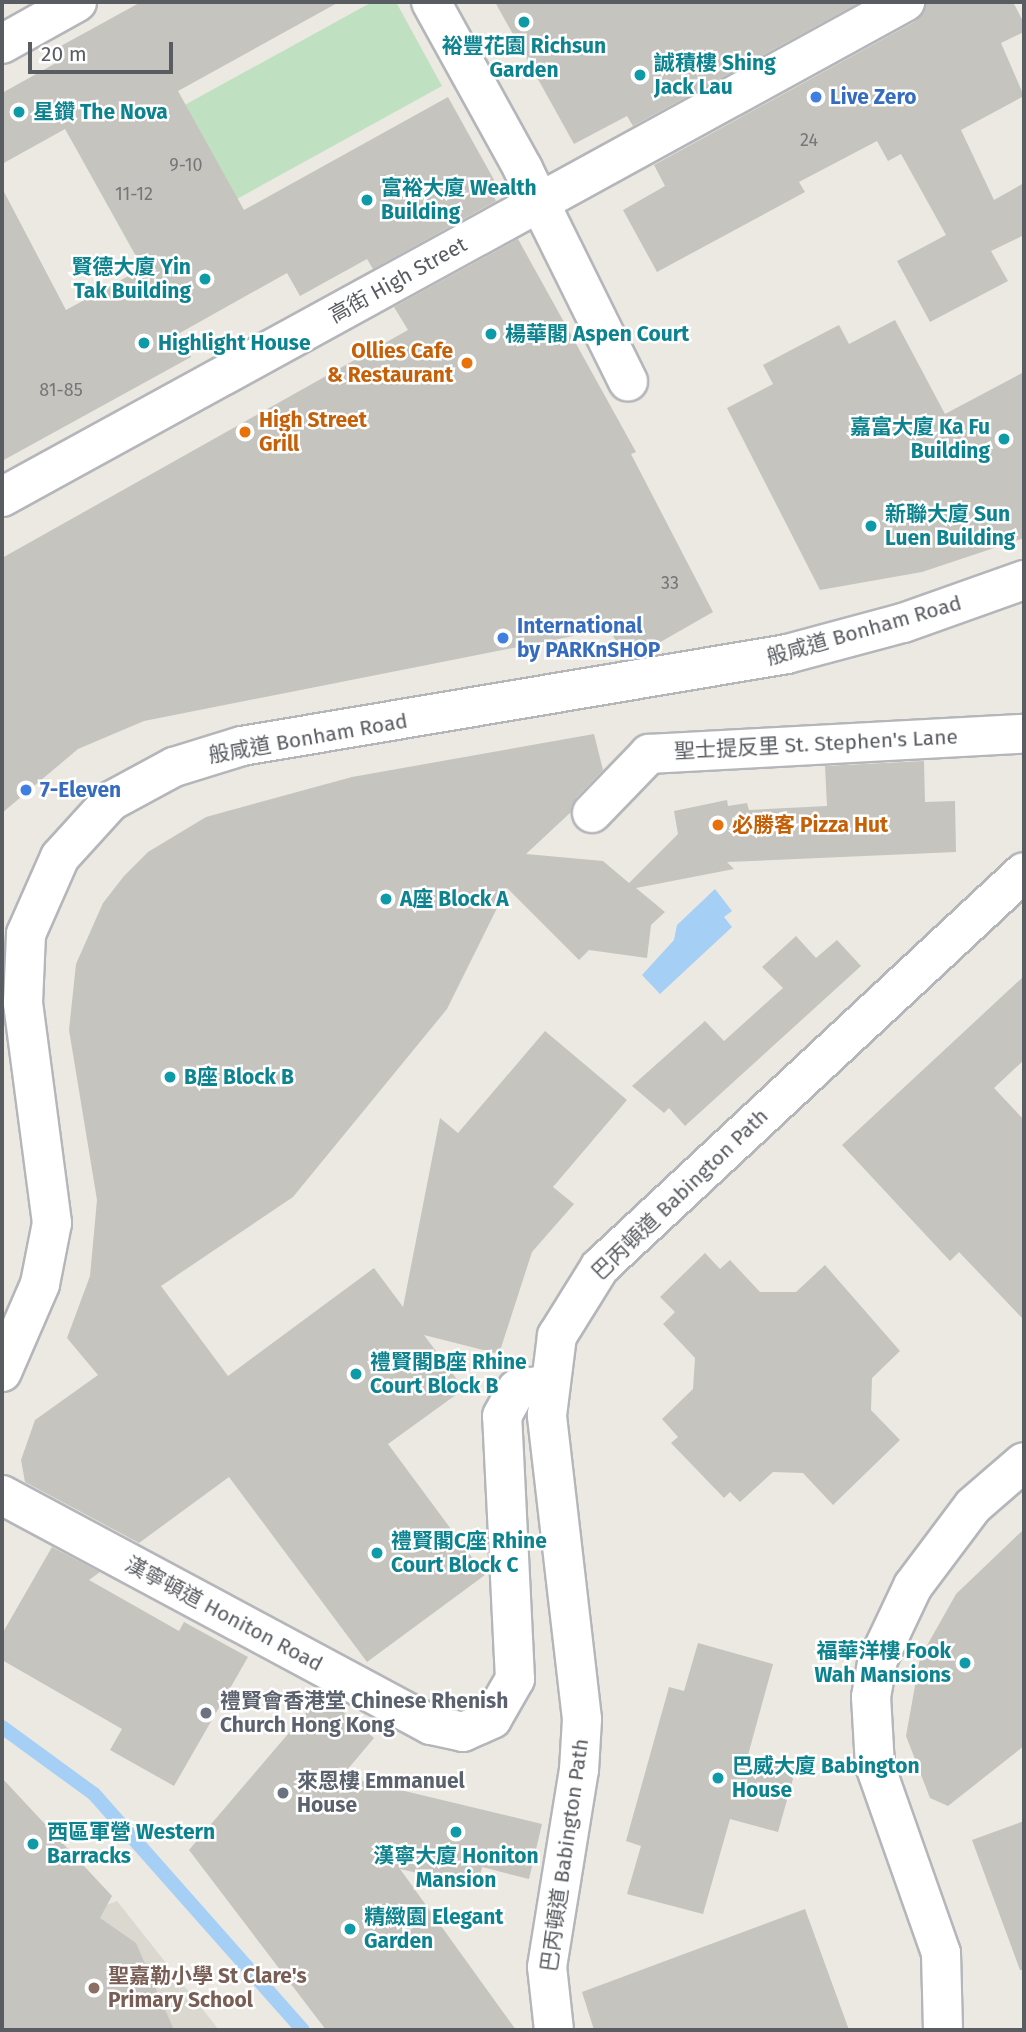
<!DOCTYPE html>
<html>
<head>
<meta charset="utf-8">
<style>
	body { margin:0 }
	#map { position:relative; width:1026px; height:2032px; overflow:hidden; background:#ebe9e1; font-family:"Fira Sans","Noto Sans TC",sans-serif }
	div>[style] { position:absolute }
	.education>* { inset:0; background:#dbd8cf }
	.green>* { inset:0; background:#bfe1c1 }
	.water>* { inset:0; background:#a6cff6 }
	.stream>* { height:14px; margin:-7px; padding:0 7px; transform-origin:7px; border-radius:7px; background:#a6cff6 }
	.building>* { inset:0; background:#c6c4be }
	.roads { filter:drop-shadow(2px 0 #b4b6ba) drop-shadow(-2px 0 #b4b6ba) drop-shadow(0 2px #b4b6ba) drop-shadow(0 -2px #b4b6ba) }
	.street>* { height:38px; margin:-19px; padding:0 19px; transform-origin:19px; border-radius:19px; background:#fff }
	.secondary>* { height:38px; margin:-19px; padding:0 19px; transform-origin:19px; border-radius:19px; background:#fff }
	.dots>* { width:19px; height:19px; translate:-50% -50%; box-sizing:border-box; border:4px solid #fff; border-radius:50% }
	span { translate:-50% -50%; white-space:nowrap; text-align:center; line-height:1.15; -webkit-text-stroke:5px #fff; paint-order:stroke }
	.number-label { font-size:18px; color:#747678 }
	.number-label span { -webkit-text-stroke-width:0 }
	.culture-label { font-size:21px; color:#0d838f; font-weight:700 }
	.left { translate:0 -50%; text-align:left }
	.right { translate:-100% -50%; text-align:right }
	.shop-label { font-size:21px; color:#366cbe; font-weight:700 }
	.street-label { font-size:21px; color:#595c60 }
	.food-label { font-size:21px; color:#c56008; font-weight:700 }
	.worship-label { font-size:21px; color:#5b616d; font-weight:700 }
	.education-label { font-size:21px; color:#785e54; font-weight:700 }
	.frame { position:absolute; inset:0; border:4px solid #595c60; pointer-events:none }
	.scale { position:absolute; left:28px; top:42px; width:145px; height:32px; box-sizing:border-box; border:4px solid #595c60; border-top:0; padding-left:9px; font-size:21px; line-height:24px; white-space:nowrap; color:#595c60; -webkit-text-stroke:5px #fff; paint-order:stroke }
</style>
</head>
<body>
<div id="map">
	<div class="education">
		<div style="clip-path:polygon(117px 1901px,219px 2030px,2px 2030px,2px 1945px)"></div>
	</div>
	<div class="green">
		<div style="clip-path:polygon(372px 2px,396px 2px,442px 86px,135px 255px,83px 161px)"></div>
	</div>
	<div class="water">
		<div style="clip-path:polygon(715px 889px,732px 911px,724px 917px,732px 927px,660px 994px,642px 975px,674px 940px,677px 925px)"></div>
	</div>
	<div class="stream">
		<div style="left:2px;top:1727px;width:114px;rotate:36.1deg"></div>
		<div style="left:94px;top:1794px;width:315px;rotate:48.5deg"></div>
	</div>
	<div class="building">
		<div style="clip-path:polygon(141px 2px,339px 2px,178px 91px,244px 210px,448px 97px,498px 187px,491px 191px,496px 201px,373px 269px,367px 259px,300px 296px,287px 273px,178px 334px,191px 357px,2px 461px,2px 188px,66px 310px,143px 268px,65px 129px,2px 164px,2px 93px,65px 58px,59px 47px)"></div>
		<div style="clip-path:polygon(495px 2px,860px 2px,633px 126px,627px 116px,574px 144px)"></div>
		<div style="clip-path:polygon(927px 2px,1013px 2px,1024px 23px,1024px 32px,1001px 43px,1024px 96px,961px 130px,994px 200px,1024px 183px,1024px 235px,991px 251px,1008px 281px,930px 322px,897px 261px,946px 235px,901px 154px,888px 161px,877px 141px,799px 182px,805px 192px,657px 272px,623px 210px,665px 186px,654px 165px,916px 21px)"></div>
		<div style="clip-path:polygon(518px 239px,636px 452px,631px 454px,713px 612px,657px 644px,621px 650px,609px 629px,144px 721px,78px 749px,2px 813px,2px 558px,408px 330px,394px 307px)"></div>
		<div style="clip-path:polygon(895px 320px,945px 414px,1024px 372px,1024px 538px,922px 572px,820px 590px,727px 408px,773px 384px,763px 365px,793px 349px,839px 325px,849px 344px)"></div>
		<div style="clip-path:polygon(594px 734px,603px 770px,576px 798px,571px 812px,526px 854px,603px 861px,629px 883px,678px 834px,674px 811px,727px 800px,728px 806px,747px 803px,749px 810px,827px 806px,825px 766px,924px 761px,925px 802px,955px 801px,956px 852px,727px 862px,734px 869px,636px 888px,665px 912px,651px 925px,647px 958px,589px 950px,579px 960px,507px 888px,447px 1009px,293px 1197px,161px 1286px,228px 1376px,374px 1268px,403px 1307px,440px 1118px,458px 1133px,545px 1031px,627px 1100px,553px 1187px,574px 1204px,532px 1252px,499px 1354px,424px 1335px,464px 1389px,388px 1444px,485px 1575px,367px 1662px,229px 1477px,139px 1543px,25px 1482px,21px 1460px,35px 1420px,98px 1375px,67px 1338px,90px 1276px,97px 1200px,69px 1030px,76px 964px,103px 903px,124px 876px,148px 852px,206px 817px,352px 777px)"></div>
		<div style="clip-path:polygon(796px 936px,816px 958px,837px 940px,861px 966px,685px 1126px,669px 1108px,664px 1113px,632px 1086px,705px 1021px,724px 1041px,783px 988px,762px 967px)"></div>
		<div style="clip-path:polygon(1024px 976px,1024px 1060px,994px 1088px,1024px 1120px,1024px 1320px,959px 1252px,950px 1261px,842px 1145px)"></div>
		<div style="clip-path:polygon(705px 1253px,720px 1269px,730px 1260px,760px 1292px,796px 1292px,825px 1265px,900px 1351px,872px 1378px,871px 1410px,900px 1440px,833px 1505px,803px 1473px,773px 1472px,740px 1502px,730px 1492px,724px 1498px,671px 1443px,678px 1437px,662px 1419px,693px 1389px,695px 1358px,663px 1324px,675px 1312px,660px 1297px)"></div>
		<div style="clip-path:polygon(1024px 1529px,1024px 1746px,948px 1806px,930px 1798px,906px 1736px,920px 1658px,956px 1594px)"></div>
		<div style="clip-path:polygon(52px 1547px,100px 1572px,89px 1580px,179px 1631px,184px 1622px,248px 1657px,174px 1786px,110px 1750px,122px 1729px,2px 1660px,2px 1634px)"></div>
		<div style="clip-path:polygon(698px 1643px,773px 1664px,748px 1755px,796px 1768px,778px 1832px,730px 1819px,703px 1914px,627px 1894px,641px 1846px,626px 1841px,669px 1687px,684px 1691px)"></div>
		<div style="clip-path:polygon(322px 1694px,374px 1738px,342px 1776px,542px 1824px,529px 1879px,482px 1867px,478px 1887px,400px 1869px,516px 2030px,326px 2030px,189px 1850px)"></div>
		<div style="clip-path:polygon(2px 1778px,112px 1896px,100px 1918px,136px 1943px,174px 2030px,2px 2030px)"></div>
		<div style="clip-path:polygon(1024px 1821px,1024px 1970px,1020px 1970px,972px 1840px)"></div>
		<div style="clip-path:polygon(805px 1909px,849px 2030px,594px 2030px,582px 1992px)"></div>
	</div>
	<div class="roads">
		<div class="street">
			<div style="left:431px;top:2px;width:191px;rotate:61.1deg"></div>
			<div style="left:523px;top:169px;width:237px;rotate:63.7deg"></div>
			<div style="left:2px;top:44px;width:86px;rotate:-29.2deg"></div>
			<div style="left:2px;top:497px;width:1030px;rotate:-28.73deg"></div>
			<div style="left:592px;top:813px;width:82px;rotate:-46deg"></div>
			<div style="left:649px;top:754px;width:376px;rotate:-3.1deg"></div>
			<div style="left:2px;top:1495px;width:487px;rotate:28.2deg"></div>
			<div style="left:431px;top:1725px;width:33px;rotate:12deg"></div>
			<div style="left:463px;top:1732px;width:32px;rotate:-24deg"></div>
			<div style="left:492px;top:1719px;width:46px;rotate:-60.1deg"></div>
			<div style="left:515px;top:1679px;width:263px;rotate:-92.8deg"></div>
			<div style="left:502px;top:1416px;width:31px;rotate:-61deg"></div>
			<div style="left:517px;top:1389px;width:30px;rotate:-8deg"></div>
			<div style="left:554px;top:2030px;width:63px;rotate:-96.3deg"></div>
			<div style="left:547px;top:1967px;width:200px;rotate:-80.8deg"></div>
			<div style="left:579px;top:1770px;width:51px;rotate:-86.6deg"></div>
			<div style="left:582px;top:1719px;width:306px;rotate:-96.6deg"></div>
			<div style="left:547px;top:1415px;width:80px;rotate:-82.8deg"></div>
			<div style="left:557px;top:1336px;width:81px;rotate:-58.1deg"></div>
			<div style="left:600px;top:1267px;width:579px;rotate:-42.97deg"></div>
			<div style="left:943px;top:2030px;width:77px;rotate:-91.5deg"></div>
			<div style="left:941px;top:1953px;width:198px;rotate:-109.4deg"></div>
			<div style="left:875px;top:1766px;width:69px;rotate:-93.3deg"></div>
			<div style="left:871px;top:1697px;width:36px;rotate:-80deg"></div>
			<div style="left:877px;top:1662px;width:84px;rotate:-64.7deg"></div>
			<div style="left:913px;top:1586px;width:100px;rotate:-53.1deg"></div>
			<div style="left:973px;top:1506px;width:67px;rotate:-40.8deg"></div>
		</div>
		<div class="secondary">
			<div style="left:2px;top:1372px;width:96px;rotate:-66.6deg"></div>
			<div style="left:40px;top:1284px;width:62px;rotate:-78.9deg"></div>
			<div style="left:52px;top:1223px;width:222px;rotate:-97.5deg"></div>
			<div style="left:23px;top:1003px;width:69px;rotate:-87.5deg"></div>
			<div style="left:26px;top:934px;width:84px;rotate:-66.2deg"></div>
			<div style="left:60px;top:857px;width:76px;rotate:-47.7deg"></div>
			<div style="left:111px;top:801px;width:72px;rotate:-28.4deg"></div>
			<div style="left:174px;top:767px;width:71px;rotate:-17.2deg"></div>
			<div style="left:242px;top:746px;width:553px;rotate:-9.58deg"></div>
			<div style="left:787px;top:654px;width:120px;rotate:-15deg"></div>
			<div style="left:903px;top:623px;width:128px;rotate:-19.6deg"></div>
		</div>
	</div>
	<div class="dots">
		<div style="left:524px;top:22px;background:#0f9aa8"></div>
		<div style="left:640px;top:75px;background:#0f9aa8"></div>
		<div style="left:816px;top:97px;background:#3f7fe0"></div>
		<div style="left:19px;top:112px;background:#0f9aa8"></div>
		<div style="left:367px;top:200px;background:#0f9aa8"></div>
		<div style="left:205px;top:279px;background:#0f9aa8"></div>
		<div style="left:491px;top:334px;background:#0f9aa8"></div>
		<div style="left:144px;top:343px;background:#0f9aa8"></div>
		<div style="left:467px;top:363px;background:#e8710a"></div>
		<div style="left:245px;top:432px;background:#e8710a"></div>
		<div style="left:1004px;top:439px;background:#0f9aa8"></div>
		<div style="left:871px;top:526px;background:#0f9aa8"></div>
		<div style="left:503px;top:638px;background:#3f7fe0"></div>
		<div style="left:26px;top:790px;background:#3f7fe0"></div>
		<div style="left:718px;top:825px;background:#e8710a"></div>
		<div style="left:386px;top:899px;background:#0f9aa8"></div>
		<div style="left:170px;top:1077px;background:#0f9aa8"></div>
		<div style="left:356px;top:1374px;background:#0f9aa8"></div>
		<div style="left:377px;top:1553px;background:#0f9aa8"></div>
		<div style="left:965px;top:1663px;background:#0f9aa8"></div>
		<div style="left:206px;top:1713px;background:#6b7280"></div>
		<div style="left:718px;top:1778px;background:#0f9aa8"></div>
		<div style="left:283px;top:1793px;background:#6b7280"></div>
		<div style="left:456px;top:1832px;background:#0f9aa8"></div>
		<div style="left:33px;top:1844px;background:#0f9aa8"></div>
		<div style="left:350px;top:1929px;background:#0f9aa8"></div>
		<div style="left:94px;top:1988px;background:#8d6e63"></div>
	</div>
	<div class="number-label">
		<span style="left:809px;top:140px">24</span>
		<span style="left:186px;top:165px">9-10</span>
		<span style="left:134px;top:194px">11-12</span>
		<span style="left:61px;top:390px">81-85</span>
		<span style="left:670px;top:583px">33</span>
	</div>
	<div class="culture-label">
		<span style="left:524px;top:58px">裕豐花園 Richsun<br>Garden</span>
		<span class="left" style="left:654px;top:75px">誠積樓 Shing<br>Jack Lau</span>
		<span class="left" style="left:33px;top:112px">星鑽 The Nova</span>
		<span class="left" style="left:381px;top:200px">富裕大廈 Wealth<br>Building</span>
		<span class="right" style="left:191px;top:279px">賢德大廈 Yin<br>Tak Building</span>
		<span class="left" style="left:505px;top:334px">楊華閣 Aspen Court</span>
		<span class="left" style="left:158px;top:343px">Highlight House</span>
		<span class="right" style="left:990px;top:439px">嘉富大廈 Ka Fu<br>Building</span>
		<span class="left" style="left:885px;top:526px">新聯大廈 Sun<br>Luen Building</span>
		<span class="left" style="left:400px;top:899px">A座 Block A</span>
		<span class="left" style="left:184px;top:1077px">B座 Block B</span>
		<span class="left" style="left:370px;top:1374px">禮賢閣B座 Rhine<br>Court Block B</span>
		<span class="left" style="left:391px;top:1553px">禮賢閣C座 Rhine<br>Court Block C</span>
		<span class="right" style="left:951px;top:1663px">福華洋樓 Fook<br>Wah Mansions</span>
		<span class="left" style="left:732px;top:1778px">巴威大廈 Babington<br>House</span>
		<span class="left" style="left:47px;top:1844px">西區軍營 Western<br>Barracks</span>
		<span style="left:456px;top:1868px">漢寧大廈 Honiton<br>Mansion</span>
		<span class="left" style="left:364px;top:1929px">精緻園 Elegant<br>Garden</span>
	</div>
	<div class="shop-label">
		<span class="left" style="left:830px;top:97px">Live Zero</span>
		<span class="left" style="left:517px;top:638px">International<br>by PARKnSHOP</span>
		<span class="left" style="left:40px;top:790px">7-Eleven</span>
	</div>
	<div class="street-label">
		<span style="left:398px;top:280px;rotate:-29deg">高街 High Street</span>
		<span style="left:864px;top:630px;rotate:-16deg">般咸道 Bonham Road</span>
		<span style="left:308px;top:738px;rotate:-10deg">般咸道 Bonham Road</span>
		<span style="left:816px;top:744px;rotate:-3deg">聖士提反里 St. Stephen's Lane</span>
		<span style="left:680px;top:1194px;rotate:-44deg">巴丙頓道 Babington Path</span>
		<span style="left:224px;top:1614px;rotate:28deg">漢寧頓道 Honiton Road</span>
		<span style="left:565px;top:1855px;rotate:-82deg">巴丙頓道 Babington Path</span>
	</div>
	<div class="food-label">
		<span class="right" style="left:453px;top:363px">Ollies Cafe<br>&amp; Restaurant</span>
		<span class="left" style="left:259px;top:432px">High Street<br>Grill</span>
		<span class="left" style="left:732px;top:825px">必勝客 Pizza Hut</span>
	</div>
	<div class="worship-label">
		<span class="left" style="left:220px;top:1713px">禮賢會香港堂 Chinese Rhenish<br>Church Hong Kong</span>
		<span class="left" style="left:297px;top:1793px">來恩樓 Emmanuel<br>House</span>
	</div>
	<div class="education-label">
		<span class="left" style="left:108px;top:1988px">聖嘉勒小學 St Clare's<br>Primary School</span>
	</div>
	<div class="frame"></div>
	<div class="scale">20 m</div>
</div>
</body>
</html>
